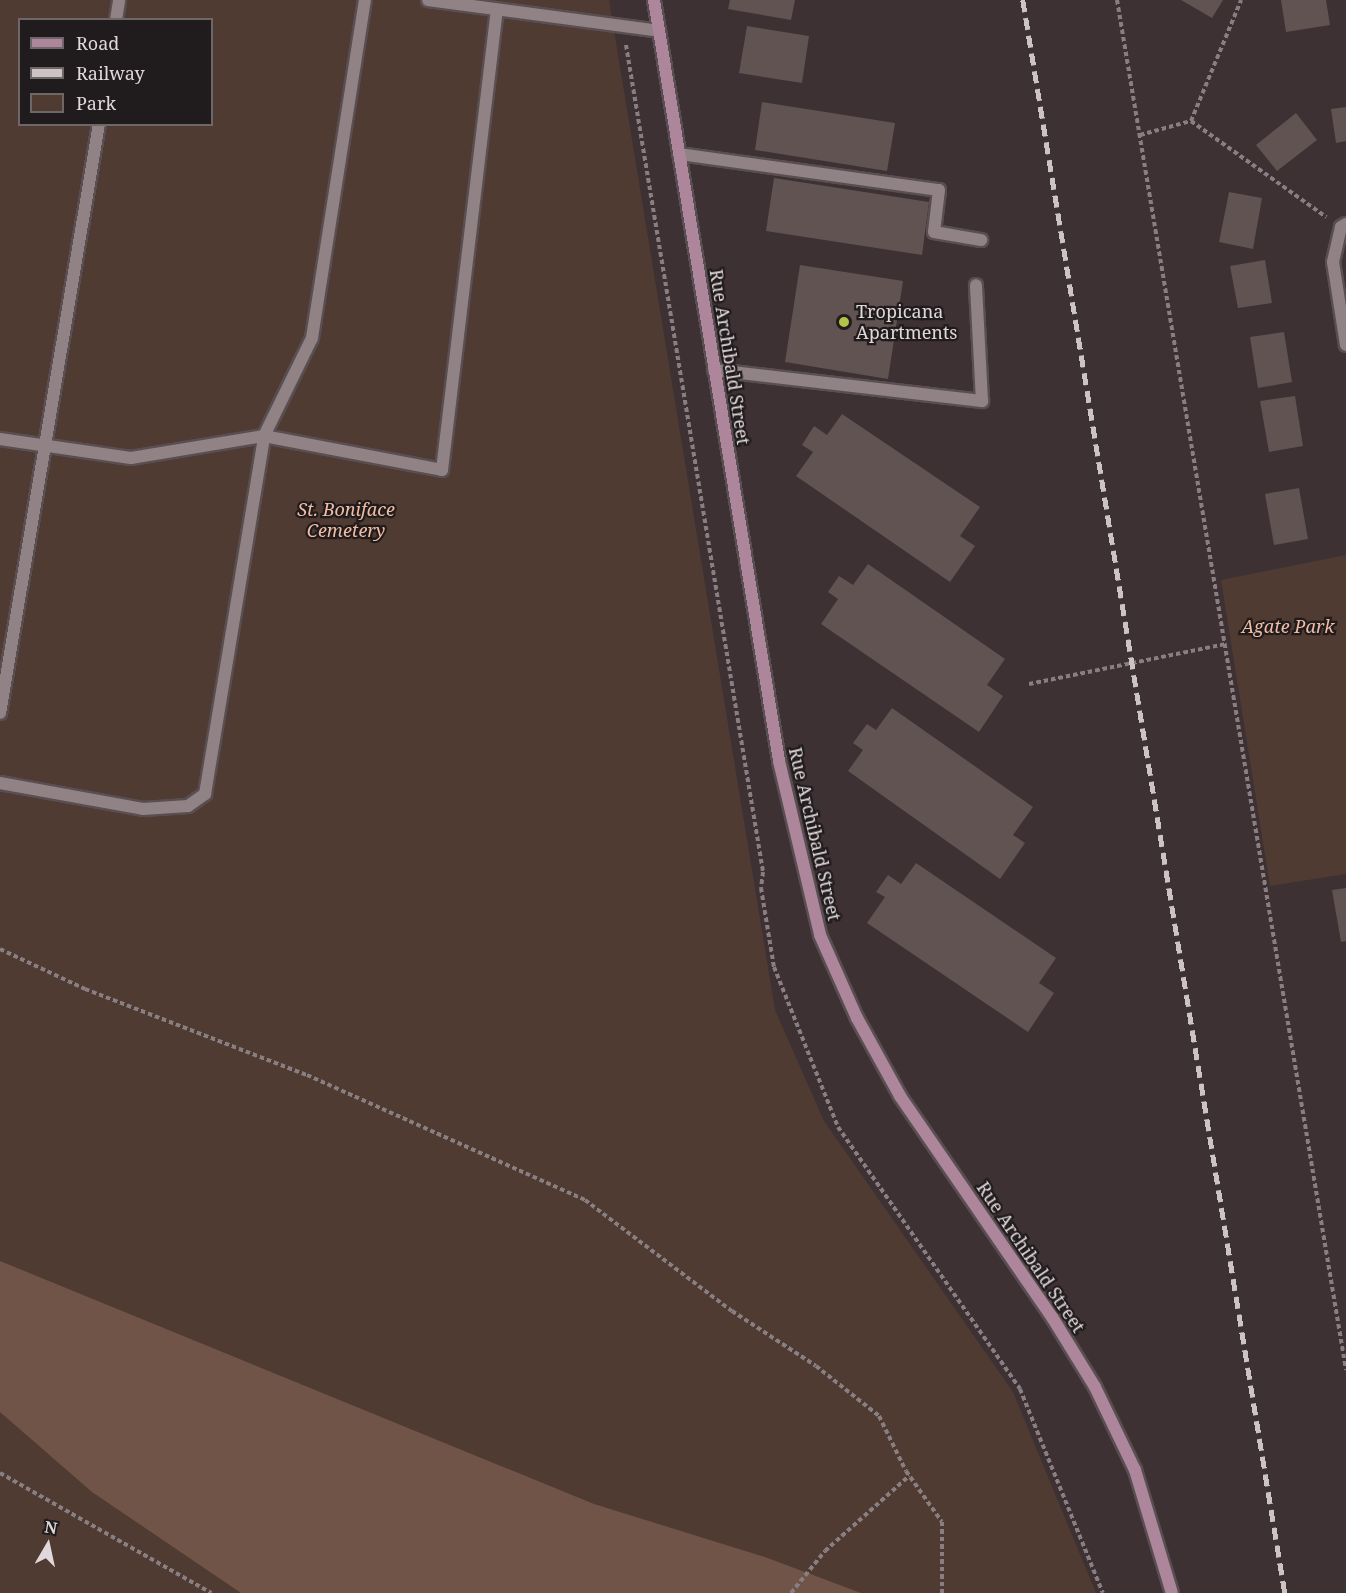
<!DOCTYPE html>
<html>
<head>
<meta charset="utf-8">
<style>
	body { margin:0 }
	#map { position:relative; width:1346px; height:1593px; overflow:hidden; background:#3d3134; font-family:"Noto Serif",serif }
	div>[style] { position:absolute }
	.green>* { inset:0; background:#4f3b32 }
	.forest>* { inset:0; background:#6f5447 }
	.building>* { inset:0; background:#615351 }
	.path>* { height:4px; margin-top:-2px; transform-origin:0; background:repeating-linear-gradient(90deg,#897f82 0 4.5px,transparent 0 7.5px) }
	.roads { filter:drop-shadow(2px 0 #594e51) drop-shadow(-2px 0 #594e51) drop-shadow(0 2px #594e51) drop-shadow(0 -2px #594e51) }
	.lane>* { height:12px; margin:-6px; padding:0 6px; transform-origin:6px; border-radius:6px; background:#908285 }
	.street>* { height:12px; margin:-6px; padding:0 6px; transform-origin:6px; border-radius:6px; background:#908285 }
	.secondary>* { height:12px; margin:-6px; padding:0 6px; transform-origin:6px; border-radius:6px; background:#ad869c }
	.rail>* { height:4.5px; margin-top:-2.25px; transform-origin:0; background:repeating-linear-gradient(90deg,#ccc3c5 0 12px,transparent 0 18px) }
	.dots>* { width:16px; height:16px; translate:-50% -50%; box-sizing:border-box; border:3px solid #201b1c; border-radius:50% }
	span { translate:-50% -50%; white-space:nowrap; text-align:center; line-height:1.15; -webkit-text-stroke:4.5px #201b1c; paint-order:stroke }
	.poi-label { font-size:18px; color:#e0d8da }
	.left { translate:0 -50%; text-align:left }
	.street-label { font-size:18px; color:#e0d8da }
	.park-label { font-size:18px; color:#f1bca2; font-style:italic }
	.legend { position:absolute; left:18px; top:18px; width:195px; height:108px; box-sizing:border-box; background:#201b1c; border:2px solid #6d6768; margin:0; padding:8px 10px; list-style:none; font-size:18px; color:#e0d8da }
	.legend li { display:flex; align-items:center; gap:12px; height:30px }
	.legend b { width:30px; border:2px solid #6d6768 }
	.north { position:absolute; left:18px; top:1515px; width:60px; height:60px; -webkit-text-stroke:4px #201b1c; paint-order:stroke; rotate:9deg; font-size:16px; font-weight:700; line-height:24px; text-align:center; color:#e0d8da }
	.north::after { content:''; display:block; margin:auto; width:21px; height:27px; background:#e0d8da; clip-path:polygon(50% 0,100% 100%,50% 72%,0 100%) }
</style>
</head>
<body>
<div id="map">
	<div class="green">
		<div style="clip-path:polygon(evenodd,0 0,609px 0,775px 1010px,824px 1121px,1013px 1392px,1096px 1593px,0 1593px,0 0,20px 20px,212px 20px,212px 124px,20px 124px,20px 20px)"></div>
		<div style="clip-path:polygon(1346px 555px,1346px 874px,1270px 886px,1221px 580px)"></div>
	</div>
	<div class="forest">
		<div style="clip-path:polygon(0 1261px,594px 1504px,765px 1557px,861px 1593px,241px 1593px,92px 1492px,0 1412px)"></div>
	</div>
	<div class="building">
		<div style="clip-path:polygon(730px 0,795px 0,791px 20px,728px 9px)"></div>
		<div style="clip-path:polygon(1181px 0,1223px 0,1212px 18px)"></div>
		<div style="clip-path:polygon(1281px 0,1326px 0,1330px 25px,1286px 32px)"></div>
		<div style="clip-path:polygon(747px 26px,809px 36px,802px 83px,739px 73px)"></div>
		<div style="clip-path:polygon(762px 102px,895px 123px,887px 171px,755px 150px)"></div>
		<div style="clip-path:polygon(1346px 107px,1346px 141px,1336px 143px,1331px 109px)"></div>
		<div style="clip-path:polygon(1296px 113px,1317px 140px,1277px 171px,1256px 145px)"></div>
		<div style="clip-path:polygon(774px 178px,929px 202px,922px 255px,766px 231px)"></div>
		<div style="clip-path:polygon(1229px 192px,1262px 198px,1253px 249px,1219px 242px)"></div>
		<div style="clip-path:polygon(1265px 260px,1272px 303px,1238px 308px,1230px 266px)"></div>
		<div style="clip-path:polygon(800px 265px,903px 281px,888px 379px,785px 362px)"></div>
		<div style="clip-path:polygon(1284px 332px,1292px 382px,1258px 388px,1250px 337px)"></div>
		<div style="clip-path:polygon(1295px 396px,1303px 446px,1269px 452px,1260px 401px)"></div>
		<div style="clip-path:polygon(842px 414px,980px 507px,960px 536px,975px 546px,950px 582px,796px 476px,813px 452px,802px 445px,814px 426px,827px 435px)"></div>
		<div style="clip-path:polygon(1299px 488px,1308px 539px,1274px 545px,1265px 494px)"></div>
		<div style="clip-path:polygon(868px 564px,1005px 659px,987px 685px,1003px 696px,979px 732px,821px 624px,838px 599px,828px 592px,839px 576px,853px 585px)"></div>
		<div style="clip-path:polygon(892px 708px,1033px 807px,1013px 835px,1025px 843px,1000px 879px,848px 771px,863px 750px,853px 743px,867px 724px,876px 730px)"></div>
		<div style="clip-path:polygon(916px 863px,1056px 958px,1039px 983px,1054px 993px,1028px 1032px,867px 923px,885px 897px,876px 892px,888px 875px,901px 884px)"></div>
		<div style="clip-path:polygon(1346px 888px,1346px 941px,1341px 942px,1332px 890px)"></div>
	</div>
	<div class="path">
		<div style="left:1117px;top:0;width:1389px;rotate:80.51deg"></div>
		<div style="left:626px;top:45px;width:838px;rotate:80.59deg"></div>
		<div style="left:763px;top:872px;width:16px;rotate:97deg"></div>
		<div style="left:761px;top:888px;width:80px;rotate:80.7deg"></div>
		<div style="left:774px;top:967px;width:172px;rotate:68.2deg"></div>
		<div style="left:838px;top:1127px;width:319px;rotate:55.2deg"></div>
		<div style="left:1020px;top:1389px;width:220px;rotate:67.9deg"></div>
		<div style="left:1191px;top:121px;width:166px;rotate:35.4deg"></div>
		<div style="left:1140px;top:135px;width:53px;rotate:-15.4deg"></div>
		<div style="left:1191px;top:121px;width:131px;rotate:-67.5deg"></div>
		<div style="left:1029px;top:684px;width:200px;rotate:-11.5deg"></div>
		<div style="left:0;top:949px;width:94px;rotate:25.2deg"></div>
		<div style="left:85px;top:989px;width:238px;rotate:21.2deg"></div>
		<div style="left:307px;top:1075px;width:305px;rotate:24.2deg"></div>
		<div style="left:585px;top:1200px;width:184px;rotate:37.1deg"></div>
		<div style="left:732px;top:1311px;width:100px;rotate:33.2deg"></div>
		<div style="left:816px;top:1366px;width:80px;rotate:38.4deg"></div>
		<div style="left:879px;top:1416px;width:61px;rotate:63.9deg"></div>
		<div style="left:906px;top:1471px;width:62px;rotate:54.8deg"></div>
		<div style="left:942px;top:1522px;width:71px;rotate:90deg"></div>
		<div style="left:0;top:1473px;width:243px;rotate:29.6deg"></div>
		<div style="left:791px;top:1593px;width:54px;rotate:-51deg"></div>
		<div style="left:825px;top:1551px;width:113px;rotate:-41.8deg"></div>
	</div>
	<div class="roads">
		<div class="lane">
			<div style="left:428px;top:0;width:233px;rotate:7.6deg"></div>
			<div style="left:116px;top:20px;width:20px;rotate:-81deg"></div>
			<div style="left:679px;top:154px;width:262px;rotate:7.9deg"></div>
			<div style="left:939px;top:190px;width:42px;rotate:96.8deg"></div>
			<div style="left:934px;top:232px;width:48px;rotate:9.7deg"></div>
			<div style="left:714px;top:370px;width:270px;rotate:6.6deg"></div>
			<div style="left:982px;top:401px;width:116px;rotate:-93deg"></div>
			<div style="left:0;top:439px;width:132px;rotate:8.3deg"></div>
			<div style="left:131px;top:458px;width:135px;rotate:-9.4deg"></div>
			<div style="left:264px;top:436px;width:181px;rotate:10.8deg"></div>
			<div style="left:442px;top:470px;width:462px;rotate:-83.2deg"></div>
			<div style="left:0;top:713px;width:597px;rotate:-80.46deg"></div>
			<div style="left:0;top:783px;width:145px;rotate:10.3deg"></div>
			<div style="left:143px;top:809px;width:45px;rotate:-3.8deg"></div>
			<div style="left:188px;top:806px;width:21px;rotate:-35deg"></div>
			<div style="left:205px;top:794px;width:363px;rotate:-80.6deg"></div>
			<div style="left:264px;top:436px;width:109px;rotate:-63.9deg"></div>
			<div style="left:312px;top:338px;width:342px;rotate:-81.1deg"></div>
		</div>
		<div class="street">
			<div style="left:1346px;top:224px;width:6px;rotate:149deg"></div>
			<div style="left:1341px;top:227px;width:36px;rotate:103deg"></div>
			<div style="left:1333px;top:262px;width:84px;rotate:81.1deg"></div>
		</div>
		<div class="secondary">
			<div style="left:654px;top:0;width:771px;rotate:80.67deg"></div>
			<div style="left:779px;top:761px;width:179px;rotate:76.7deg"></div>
			<div style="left:820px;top:935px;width:91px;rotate:66deg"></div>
			<div style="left:857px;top:1018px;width:89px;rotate:61.1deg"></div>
			<div style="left:900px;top:1096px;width:268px;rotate:55.5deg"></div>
			<div style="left:1052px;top:1317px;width:82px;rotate:58.4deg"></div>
			<div style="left:1095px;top:1387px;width:92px;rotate:64.3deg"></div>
			<div style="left:1135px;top:1470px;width:128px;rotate:73.3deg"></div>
		</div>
	</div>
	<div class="rail">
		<div style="left:1023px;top:0;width:1614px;rotate:80.66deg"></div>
	</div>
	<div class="dots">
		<div style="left:844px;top:322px;background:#b3c24b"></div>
	</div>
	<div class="poi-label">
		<span class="left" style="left:856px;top:322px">Tropicana<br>Apartments</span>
	</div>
	<div class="street-label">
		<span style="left:730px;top:357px;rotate:81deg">Rue Archibald Street</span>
		<span style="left:815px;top:834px;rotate:77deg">Rue Archibald Street</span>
		<span style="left:1031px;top:1257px;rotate:56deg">Rue Archibald Street</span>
	</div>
	<div class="park-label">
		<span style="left:346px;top:520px">St. Boniface<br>Cemetery</span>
		<span style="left:1288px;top:626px">Agate Park</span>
	</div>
	<ul class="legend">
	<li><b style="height:8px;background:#ad869c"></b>Road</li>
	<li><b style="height:8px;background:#ccc3c5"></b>Railway</li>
	<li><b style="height:16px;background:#4f3b32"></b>Park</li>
	</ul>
	<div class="north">N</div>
</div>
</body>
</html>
